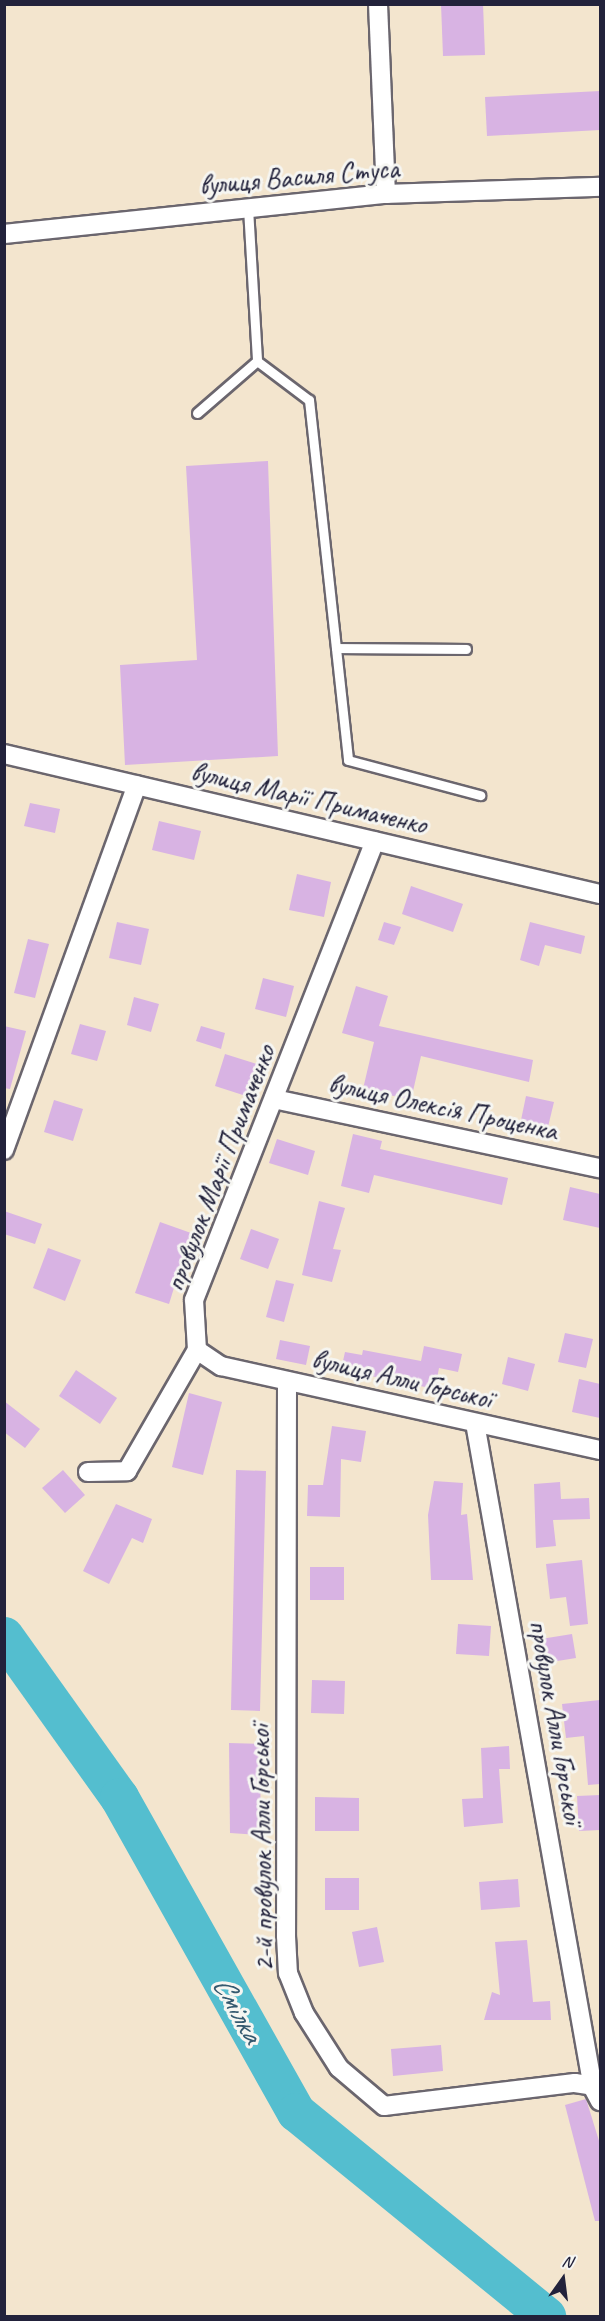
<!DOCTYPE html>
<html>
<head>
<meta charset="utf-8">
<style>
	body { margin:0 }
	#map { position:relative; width:605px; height:2321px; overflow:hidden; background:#f3e5ce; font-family:Caveat,sans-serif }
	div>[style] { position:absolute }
	.river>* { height:39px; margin:-19.5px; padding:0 19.5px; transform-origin:19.5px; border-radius:19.5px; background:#54becf }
	.building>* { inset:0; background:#d8b3e3 }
	.roads { filter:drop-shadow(2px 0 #6b666e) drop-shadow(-2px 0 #6b666e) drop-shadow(0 2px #6b666e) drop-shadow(0 -2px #6b666e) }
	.lane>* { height:9px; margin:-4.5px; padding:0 4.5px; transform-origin:4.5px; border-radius:4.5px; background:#fff }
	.street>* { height:18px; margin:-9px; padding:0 9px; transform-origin:9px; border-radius:9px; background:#fff }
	span { translate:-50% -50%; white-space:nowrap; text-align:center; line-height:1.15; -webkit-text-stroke:6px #f6f6f2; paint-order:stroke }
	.street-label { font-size:28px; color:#22223b }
	.water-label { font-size:30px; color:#34596f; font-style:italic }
	.frame { position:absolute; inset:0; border:6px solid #22223b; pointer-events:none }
	.north { position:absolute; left:533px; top:2249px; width:60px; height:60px; -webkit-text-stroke:4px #f6f6f2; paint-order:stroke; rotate:14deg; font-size:16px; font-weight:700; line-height:24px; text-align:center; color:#22223b }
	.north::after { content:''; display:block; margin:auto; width:21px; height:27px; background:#22223b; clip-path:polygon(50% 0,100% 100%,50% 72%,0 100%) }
</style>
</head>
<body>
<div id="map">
	<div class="river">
		<div style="left:4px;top:1636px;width:198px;rotate:54.5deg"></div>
		<div style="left:119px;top:1797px;width:361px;rotate:60.7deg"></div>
		<div style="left:296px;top:2112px;width:323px;rotate:39.2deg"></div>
	</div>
	<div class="building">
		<div style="clip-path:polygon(441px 4px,483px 4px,485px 55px,443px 56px)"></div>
		<div style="clip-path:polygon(600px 91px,600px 130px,487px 136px,485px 97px)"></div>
		<div style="clip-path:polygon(268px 461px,278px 756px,125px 765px,120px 665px,197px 660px,186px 466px)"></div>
		<div style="clip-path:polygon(30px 803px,60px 809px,55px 833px,24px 826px)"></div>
		<div style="clip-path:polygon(159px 821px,201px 831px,194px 860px,152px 850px)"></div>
		<div style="clip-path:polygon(297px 874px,331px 882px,324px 917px,289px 910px)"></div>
		<div style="clip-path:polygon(411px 886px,463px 904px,453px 932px,402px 914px)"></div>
		<div style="clip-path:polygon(117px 922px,149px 929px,141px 965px,109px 958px)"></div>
		<div style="clip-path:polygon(384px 922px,401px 927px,394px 945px,378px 940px)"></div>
		<div style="clip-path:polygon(530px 922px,585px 936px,581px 954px,545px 945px,539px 966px,520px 960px)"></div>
		<div style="clip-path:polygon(28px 939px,49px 944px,35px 998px,14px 993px)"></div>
		<div style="clip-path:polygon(263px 978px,294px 986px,286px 1017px,255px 1009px)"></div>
		<div style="clip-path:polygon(356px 986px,388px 996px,379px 1026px,533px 1060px,529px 1082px,421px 1056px,411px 1100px,363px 1089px,374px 1042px,342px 1033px)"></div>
		<div style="clip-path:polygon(134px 997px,159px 1004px,151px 1032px,127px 1025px)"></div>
		<div style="clip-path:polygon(80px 1024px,106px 1031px,97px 1061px,71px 1054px)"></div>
		<div style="clip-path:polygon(4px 1026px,26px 1031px,10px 1089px,4px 1088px)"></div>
		<div style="clip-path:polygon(201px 1026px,225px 1033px,221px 1049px,196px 1041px)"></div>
		<div style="clip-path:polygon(225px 1054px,257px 1064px,246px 1096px,215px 1086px)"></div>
		<div style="clip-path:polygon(526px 1096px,554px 1102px,547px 1131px,520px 1125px)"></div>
		<div style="clip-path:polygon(54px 1100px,83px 1109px,73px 1141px,44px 1132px)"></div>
		<div style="clip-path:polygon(353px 1134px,382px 1141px,380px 1149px,508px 1178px,502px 1205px,374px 1175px,369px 1193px,341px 1186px)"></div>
		<div style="clip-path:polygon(277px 1139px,315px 1151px,308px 1175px,269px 1163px)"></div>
		<div style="clip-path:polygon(570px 1187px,600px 1194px,600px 1228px,563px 1220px)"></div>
		<div style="clip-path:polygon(319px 1201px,345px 1208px,333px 1249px,341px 1250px,332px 1282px,302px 1275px)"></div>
		<div style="clip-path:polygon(4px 1211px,42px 1224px,35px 1244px,4px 1234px)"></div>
		<div style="clip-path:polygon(160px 1222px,191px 1233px,169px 1304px,135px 1293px)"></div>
		<div style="clip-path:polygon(251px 1229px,279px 1239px,268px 1269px,240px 1259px)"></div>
		<div style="clip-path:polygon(48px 1248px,81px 1260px,65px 1301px,33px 1288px)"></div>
		<div style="clip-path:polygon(276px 1280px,294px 1284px,284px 1322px,266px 1317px)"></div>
		<div style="clip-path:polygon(565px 1333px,593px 1339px,586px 1368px,558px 1362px)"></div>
		<div style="clip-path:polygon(280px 1340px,310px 1346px,306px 1365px,276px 1359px)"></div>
		<div style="clip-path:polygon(424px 1346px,462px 1354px,458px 1372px,439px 1368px,435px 1389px,341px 1370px,345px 1352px,362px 1355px,363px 1350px,421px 1361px)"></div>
		<div style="clip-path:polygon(508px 1357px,535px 1364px,528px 1391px,502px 1384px)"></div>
		<div style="clip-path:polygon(76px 1370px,117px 1398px,100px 1424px,59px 1396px)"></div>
		<div style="clip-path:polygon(579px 1379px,600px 1384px,600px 1418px,572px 1412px)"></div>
		<div style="clip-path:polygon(189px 1393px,222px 1402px,203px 1475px,172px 1467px)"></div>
		<div style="clip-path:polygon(4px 1401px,40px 1429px,25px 1448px,4px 1432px)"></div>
		<div style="clip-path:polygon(332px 1426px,366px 1431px,361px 1462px,341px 1459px,340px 1517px,307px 1516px,308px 1485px,323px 1485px)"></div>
		<div style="clip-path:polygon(63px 1470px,85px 1495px,65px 1513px,42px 1488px)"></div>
		<div style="clip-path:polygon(236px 1470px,266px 1471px,260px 1711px,231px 1710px)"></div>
		<div style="clip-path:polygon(434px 1481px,463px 1483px,461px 1515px,467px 1514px,473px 1580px,431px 1580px,428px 1515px)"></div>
		<div style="clip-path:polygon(560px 1482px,561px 1499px,589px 1498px,590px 1519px,553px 1520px,556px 1546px,536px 1548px,534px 1484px)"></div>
		<div style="clip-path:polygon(116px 1504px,152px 1519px,143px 1543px,132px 1538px,109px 1584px,83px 1571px)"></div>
		<div style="clip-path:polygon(582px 1560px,588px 1624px,570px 1626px,566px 1597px,550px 1599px,546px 1564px)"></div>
		<div style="clip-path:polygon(310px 1567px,344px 1567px,344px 1600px,310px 1600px)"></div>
		<div style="clip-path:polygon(458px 1624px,491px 1626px,489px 1656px,456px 1654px)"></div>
		<div style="clip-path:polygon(572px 1634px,576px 1658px,545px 1663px,541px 1639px)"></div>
		<div style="clip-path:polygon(312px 1680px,345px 1681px,344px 1714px,311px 1713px)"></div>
		<div style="clip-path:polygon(600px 1700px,600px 1784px,588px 1785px,584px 1736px,566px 1738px,562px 1704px)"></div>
		<div style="clip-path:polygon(229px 1743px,261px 1744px,260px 1835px,230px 1833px)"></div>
		<div style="clip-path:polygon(509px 1746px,510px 1769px,499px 1769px,503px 1823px,464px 1827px,462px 1799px,483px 1798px,481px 1748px)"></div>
		<div style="clip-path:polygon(600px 1795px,600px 1830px,579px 1831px,577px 1796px)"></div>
		<div style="clip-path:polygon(315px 1797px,359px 1798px,359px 1831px,315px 1831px)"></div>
		<div style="clip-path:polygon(325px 1878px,359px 1878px,359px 1910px,325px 1910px)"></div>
		<div style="clip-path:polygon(518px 1879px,520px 1907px,481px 1910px,479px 1882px)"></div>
		<div style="clip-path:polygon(377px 1927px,384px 1962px,359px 1967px,352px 1932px)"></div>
		<div style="clip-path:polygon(527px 1940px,533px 2002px,550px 2001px,551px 2020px,484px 2020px,492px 1992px,500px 1995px,495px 1942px)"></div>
		<div style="clip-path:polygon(441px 2045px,443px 2071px,393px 2076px,391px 2049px)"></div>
		<div style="clip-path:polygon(586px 2099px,600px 2144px,600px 2221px,595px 2221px,565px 2105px)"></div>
	</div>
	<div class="roads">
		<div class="lane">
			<div style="left:248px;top:208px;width:153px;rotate:86.6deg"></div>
			<div style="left:257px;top:361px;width:65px;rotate:36.9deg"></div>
			<div style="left:309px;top:400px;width:362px;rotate:83.8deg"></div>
			<div style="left:348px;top:760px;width:137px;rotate:14.9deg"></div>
			<div style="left:197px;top:413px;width:79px;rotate:-40.9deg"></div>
			<div style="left:336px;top:648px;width:130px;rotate:0.4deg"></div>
		</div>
		<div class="street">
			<div style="left:378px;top:4px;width:190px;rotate:87.6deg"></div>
			<div style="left:4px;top:234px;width:384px;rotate:-6deg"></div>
			<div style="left:386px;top:194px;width:214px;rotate:-1.9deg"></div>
			<div style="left:4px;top:754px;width:612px;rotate:13.22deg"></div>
			<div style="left:274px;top:1099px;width:333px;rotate:12deg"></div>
			<div style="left:4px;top:1150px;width:388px;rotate:-70deg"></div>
			<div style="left:197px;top:1350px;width:29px;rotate:34deg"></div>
			<div style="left:221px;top:1366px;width:388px;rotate:12.5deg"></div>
			<div style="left:287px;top:1381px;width:555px;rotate:90.1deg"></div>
			<div style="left:286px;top:1936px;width:37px;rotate:87deg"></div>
			<div style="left:288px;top:1973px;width:43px;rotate:68.2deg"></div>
			<div style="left:304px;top:2013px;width:65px;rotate:57.5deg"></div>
			<div style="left:339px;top:2068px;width:59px;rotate:40.2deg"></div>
			<div style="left:384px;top:2106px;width:192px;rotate:-6.9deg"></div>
			<div style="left:575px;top:2083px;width:25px;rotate:9deg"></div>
			<div style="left:475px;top:1423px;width:675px;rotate:79.94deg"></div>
			<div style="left:593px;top:2088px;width:15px;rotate:62deg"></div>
			<div style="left:88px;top:1472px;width:39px;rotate:-1deg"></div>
			<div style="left:127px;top:1471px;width:140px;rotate:-60deg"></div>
			<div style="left:197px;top:1350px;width:50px;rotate:-93.4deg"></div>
			<div style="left:194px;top:1300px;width:493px;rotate:-68.5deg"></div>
		</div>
	</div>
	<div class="street-label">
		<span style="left:299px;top:177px;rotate:-5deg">вулиця Василя Стуса</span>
		<span style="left:309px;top:798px;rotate:13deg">вулиця Марії Примаченко</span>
		<span style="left:443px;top:1107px;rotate:12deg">вулиця Олексія Проценка</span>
		<span style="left:220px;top:1168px;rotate:-69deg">провулок Марії Примаченко</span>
		<span style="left:402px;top:1379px;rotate:13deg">вулиця Алли Горської</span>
		<span style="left:556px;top:1722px;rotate:80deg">провулок Алли Горської</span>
		<span style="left:262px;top:1848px;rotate:-91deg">2-й провулок Алли Горської</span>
	</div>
	<div class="water-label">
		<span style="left:238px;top:2009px;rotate:61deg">Смілка</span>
	</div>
	<div class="frame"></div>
	<div class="north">N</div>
</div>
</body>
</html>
